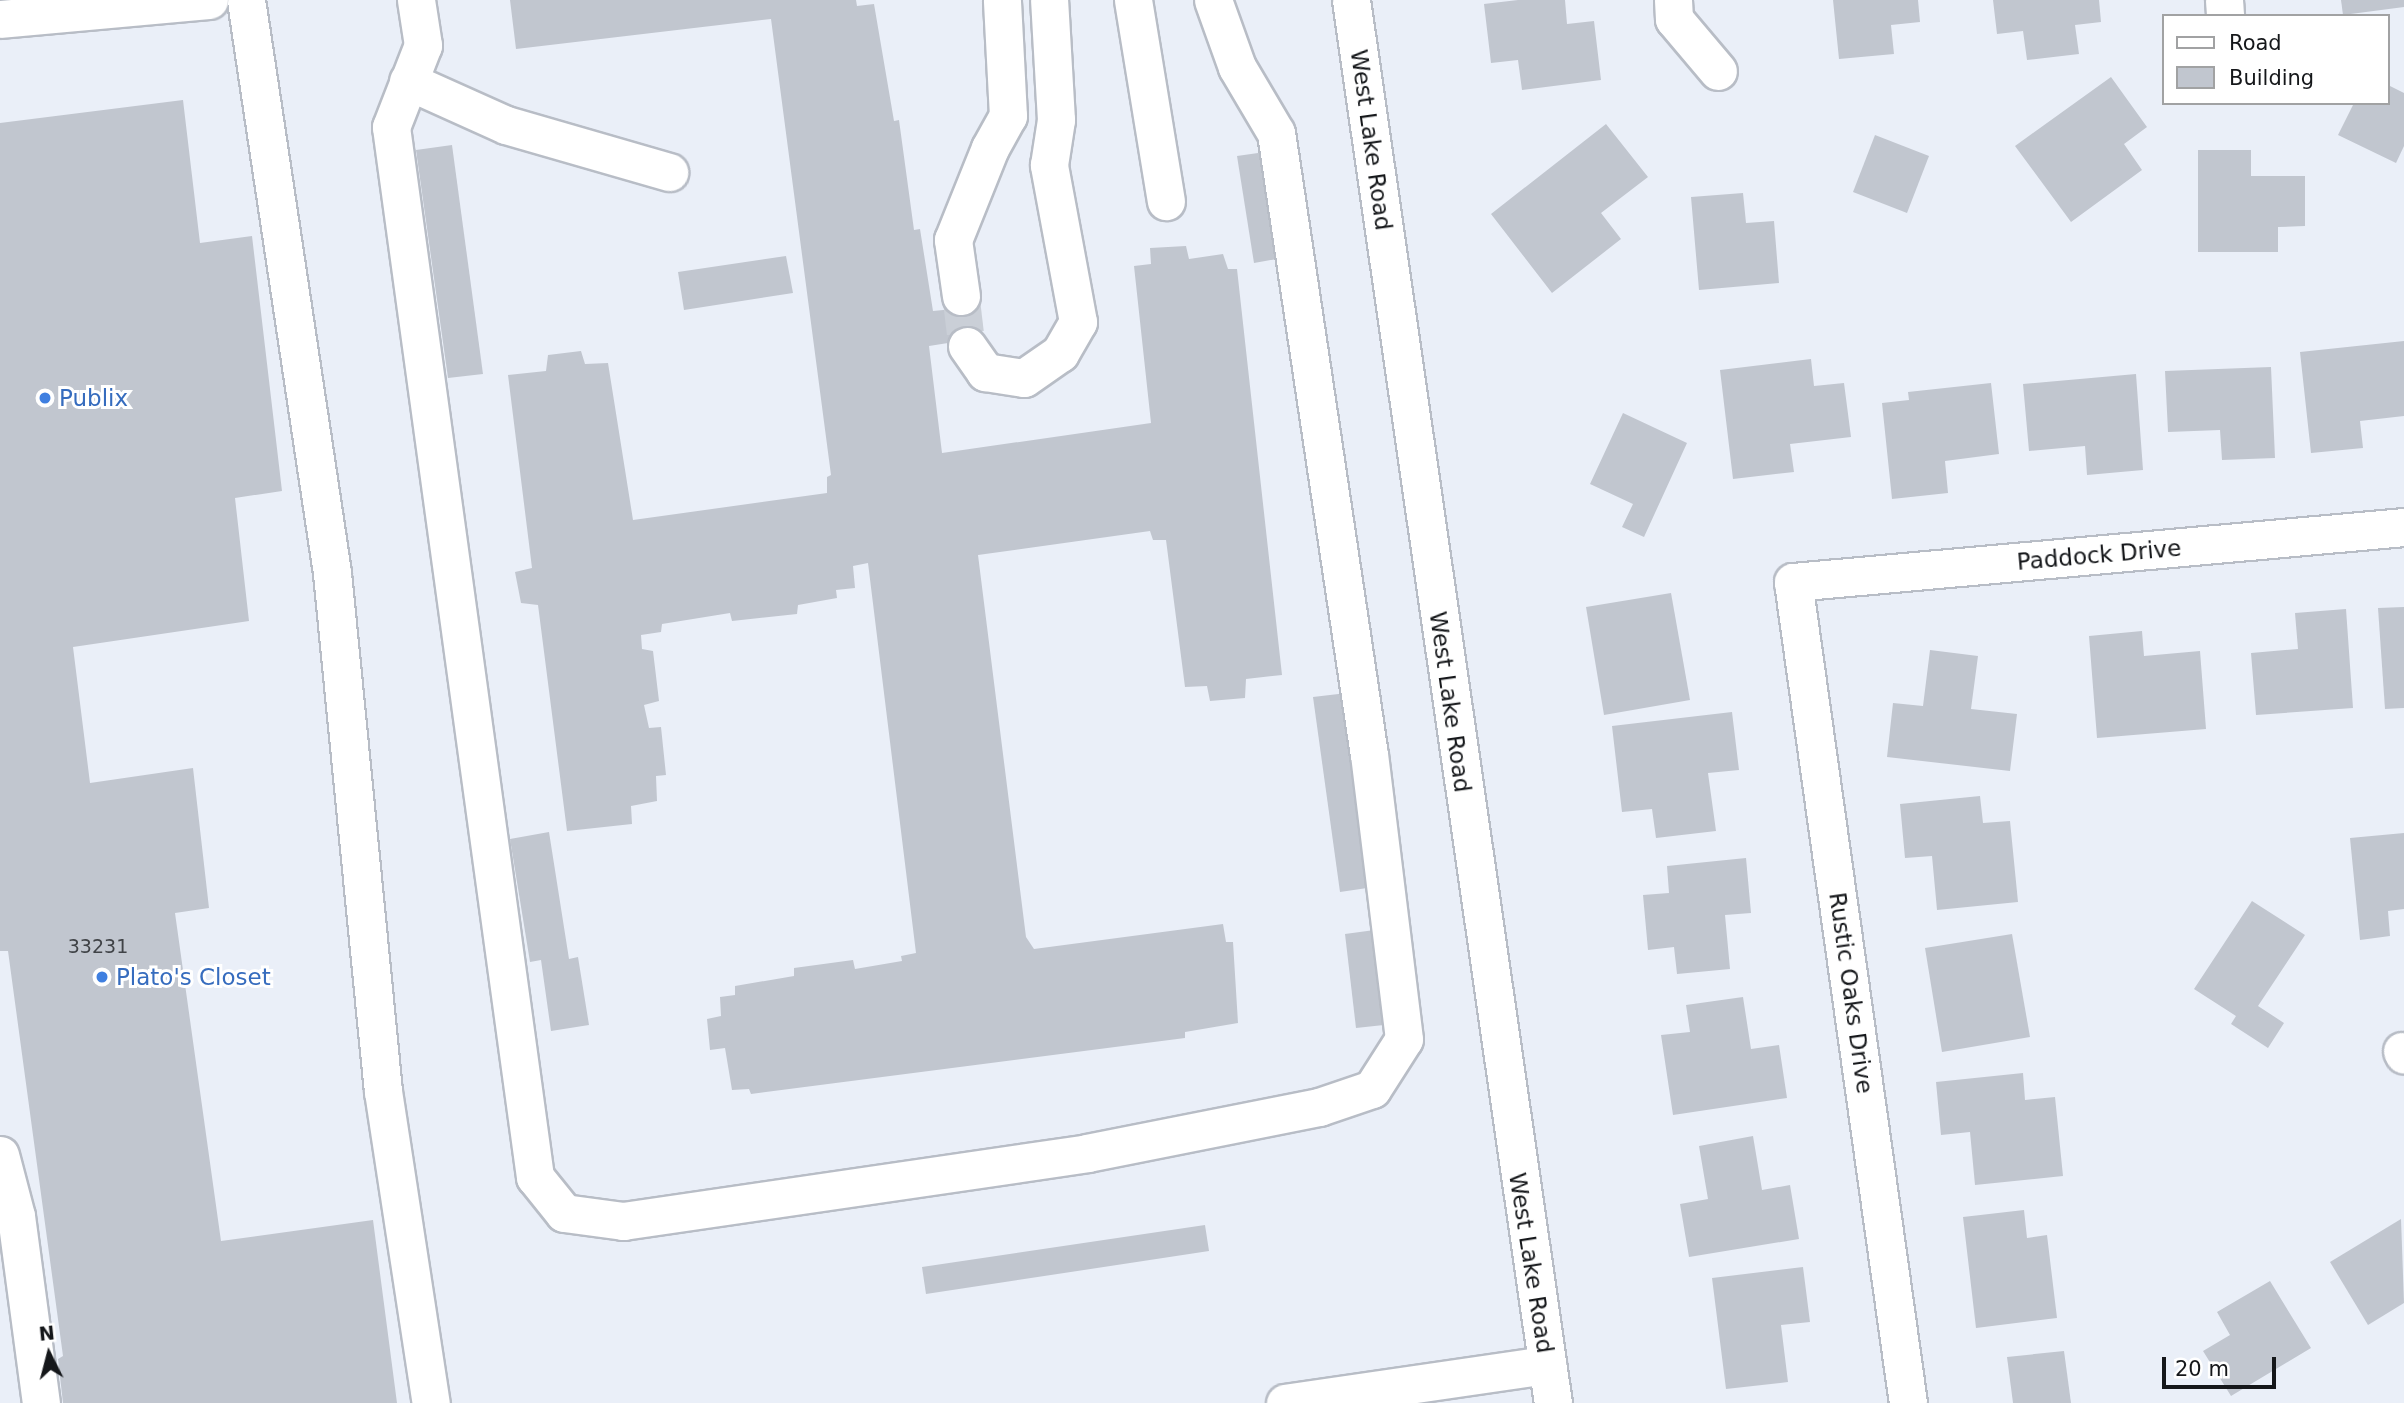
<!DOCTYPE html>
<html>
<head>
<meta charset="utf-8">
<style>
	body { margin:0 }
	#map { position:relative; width:2404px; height:1403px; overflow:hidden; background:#eaeff8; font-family:"DejaVu Sans",sans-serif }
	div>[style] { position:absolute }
	.building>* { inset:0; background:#c1c6cf }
	.minor-tunnel>* { height:37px; margin-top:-18.5px; transform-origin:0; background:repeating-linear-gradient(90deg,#cacfd7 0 37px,transparent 0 55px) }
	.roads { filter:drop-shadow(2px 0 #b8bdc6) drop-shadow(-2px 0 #b8bdc6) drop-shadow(0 2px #b8bdc6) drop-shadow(0 -2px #b8bdc6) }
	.minor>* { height:37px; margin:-18.5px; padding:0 18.5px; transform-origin:18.5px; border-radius:18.5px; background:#fff }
	.dots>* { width:19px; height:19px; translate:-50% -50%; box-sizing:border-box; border:4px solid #fff; border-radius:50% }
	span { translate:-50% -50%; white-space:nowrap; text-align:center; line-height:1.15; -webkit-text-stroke:6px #fff; paint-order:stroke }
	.number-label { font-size:19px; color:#404347 }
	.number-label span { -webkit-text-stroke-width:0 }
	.street-label { font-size:23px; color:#15171a }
	.shop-label { font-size:23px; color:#366cbe }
	.left { translate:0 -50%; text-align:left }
	.legend { position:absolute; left:2162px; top:14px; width:228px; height:91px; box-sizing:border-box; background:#fff; border:2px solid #a1a2a3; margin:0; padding:9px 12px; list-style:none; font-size:21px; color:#15171a }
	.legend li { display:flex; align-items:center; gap:14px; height:35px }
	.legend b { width:35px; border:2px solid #a1a2a3 }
	.north { position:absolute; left:14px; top:1319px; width:70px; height:70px; -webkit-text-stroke:5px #fff; paint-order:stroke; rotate:354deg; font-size:19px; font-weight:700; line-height:28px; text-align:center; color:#15171a }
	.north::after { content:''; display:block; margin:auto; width:24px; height:32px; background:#15171a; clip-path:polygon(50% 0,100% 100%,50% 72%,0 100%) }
	.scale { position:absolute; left:2162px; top:1357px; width:114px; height:32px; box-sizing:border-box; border:4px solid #15171a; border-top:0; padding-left:9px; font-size:21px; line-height:24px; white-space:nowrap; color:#15171a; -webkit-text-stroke:5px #fff; paint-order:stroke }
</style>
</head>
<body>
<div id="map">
	<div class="building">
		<div style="clip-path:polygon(510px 0,856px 0,857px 6px,874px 4px,894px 121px,899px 120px,914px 230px,920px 229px,933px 311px,964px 308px,967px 340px,929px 346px,942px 453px,1151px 423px,1134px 266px,1151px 264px,1150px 248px,1186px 246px,1189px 259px,1223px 254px,1228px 269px,1237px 269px,1282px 675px,1246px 679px,1245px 698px,1210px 701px,1207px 686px,1185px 687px,1166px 540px,1153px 540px,1150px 531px,978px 555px,1026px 937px,1034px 949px,1223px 924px,1226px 942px,1233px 942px,1238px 1023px,1185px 1032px,1185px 1038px,751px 1094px,749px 1089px,732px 1090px,725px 1048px,710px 1050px,707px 1019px,721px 1016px,720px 997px,735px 995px,735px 986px,794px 976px,794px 968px,853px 960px,855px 969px,902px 961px,901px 956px,916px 953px,868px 563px,853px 566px,855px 588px,836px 590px,837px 598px,798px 605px,797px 614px,732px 621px,730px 613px,662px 624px,661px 632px,641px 635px,642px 649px,653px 651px,659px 701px,644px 705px,649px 728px,661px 727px,666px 775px,656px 776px,657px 801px,631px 806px,632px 824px,567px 831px,538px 605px,521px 603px,515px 572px,532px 568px,508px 375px,546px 371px,548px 355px,581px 351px,585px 364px,608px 363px,633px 520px,827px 493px,827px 477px,831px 475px,771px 19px,516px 49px)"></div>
		<div style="clip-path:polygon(1518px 0,1565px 0,1567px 24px,1594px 21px,1601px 80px,1522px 90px,1518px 60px,1491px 63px,1484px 4px)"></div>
		<div style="clip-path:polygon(1833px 0,1918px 0,1920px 22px,1891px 25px,1894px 54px,1839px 59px)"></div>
		<div style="clip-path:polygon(1993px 0,2099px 0,2101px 22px,2075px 25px,2079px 54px,2027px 60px,2023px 31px,1997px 34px)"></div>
		<div style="clip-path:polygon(2341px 0,2404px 0,2404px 7px,2343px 15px)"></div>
		<div style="clip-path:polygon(2111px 77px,2147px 127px,2124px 144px,2142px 170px,2071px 222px,2015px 146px)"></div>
		<div style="clip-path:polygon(2388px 85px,2404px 93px,2404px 146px,2396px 163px,2338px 135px,2353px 105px,2349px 103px,2388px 103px)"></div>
		<div style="clip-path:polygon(183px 100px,200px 243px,252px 236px,282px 491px,235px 498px,249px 621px,73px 647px,90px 783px,193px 768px,209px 908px,175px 913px,221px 1241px,373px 1220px,397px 1403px,63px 1403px,58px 1359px,63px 1356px,8px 951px,0 951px,0 123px)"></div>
		<div style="clip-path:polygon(1606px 124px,1648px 177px,1601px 213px,1621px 239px,1552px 293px,1491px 214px)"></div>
		<div style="clip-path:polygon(1875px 135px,1929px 156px,1907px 213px,1853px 192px)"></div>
		<div style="clip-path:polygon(452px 145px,483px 374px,448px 378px,416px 150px)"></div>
		<div style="clip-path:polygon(2198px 150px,2251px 150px,2251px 176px,2305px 176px,2305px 226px,2278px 227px,2278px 252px,2198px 252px)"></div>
		<div style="clip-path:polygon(1272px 151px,1288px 257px,1254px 263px,1237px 156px)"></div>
		<div style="clip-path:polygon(1743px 193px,1746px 223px,1774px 221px,1779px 283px,1699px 290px,1691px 197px)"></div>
		<div style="clip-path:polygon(786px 256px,793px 293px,684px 310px,678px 272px)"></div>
		<div style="clip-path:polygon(2404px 341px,2404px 416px,2360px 421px,2363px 448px,2311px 453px,2300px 352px)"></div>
		<div style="clip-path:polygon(1811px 359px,1814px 386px,1844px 383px,1851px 437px,1790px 444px,1794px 472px,1733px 479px,1720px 370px)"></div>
		<div style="clip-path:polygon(2271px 367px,2275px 458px,2222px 460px,2220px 430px,2168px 432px,2165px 371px)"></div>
		<div style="clip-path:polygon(2136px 374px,2143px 470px,2087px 475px,2085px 446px,2029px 451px,2023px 384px)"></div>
		<div style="clip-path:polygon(1991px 383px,1999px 454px,1945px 461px,1948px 493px,1892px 499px,1882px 403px,1909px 400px,1908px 392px)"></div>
		<div style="clip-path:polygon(1623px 413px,1687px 443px,1644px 537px,1622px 527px,1633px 504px,1590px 484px)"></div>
		<div style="clip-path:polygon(1671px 593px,1690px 700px,1604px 715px,1586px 607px)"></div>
		<div style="clip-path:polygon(2404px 607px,2404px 708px,2385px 709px,2378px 608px)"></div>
		<div style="clip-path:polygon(2346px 609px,2353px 708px,2256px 715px,2251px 653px,2298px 649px,2295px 613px)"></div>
		<div style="clip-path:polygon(2142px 631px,2144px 656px,2200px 651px,2206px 729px,2097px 738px,2089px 636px)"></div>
		<div style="clip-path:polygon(1930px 650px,1978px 656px,1971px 709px,2017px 714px,2010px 771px,1887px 757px,1893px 703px,1923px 706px)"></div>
		<div style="clip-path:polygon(1347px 693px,1374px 887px,1340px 892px,1313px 697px)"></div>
		<div style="clip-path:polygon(1732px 712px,1739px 770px,1708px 773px,1716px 831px,1656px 838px,1652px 809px,1622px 812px,1612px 726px)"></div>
		<div style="clip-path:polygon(1980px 796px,1983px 823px,2010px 821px,2018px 902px,1937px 910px,1932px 856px,1905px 858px,1900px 804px)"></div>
		<div style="clip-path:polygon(549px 832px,569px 959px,578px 957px,589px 1025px,551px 1031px,541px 960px,530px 962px,510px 839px)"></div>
		<div style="clip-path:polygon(2404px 833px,2404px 909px,2388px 911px,2390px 936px,2360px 940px,2350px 838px)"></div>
		<div style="clip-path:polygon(1746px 858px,1751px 913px,1725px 915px,1730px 969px,1677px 974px,1674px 947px,1648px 950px,1643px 895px,1669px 893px,1667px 866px)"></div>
		<div style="clip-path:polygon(2252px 901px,2305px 935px,2258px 1006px,2284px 1023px,2268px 1048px,2231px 1024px,2236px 1016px,2194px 989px)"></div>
		<div style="clip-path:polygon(1382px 929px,1393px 1024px,1356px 1028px,1345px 934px)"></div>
		<div style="clip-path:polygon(2012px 934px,2030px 1037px,1942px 1052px,1925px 948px)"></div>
		<div style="clip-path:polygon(1743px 997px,1751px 1049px,1779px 1045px,1787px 1098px,1673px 1115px,1661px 1035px,1690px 1032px,1686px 1005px)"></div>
		<div style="clip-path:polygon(2023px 1073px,2025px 1100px,2055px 1097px,2063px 1176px,1975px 1185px,1970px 1132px,1941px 1135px,1936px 1082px)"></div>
		<div style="clip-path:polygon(1753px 1136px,1762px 1190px,1790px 1185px,1799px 1239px,1689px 1257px,1680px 1204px,1708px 1199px,1699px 1146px)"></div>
		<div style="clip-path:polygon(2024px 1210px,2027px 1238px,2047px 1235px,2057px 1318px,1976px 1328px,1963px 1217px)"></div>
		<div style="clip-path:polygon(2401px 1219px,2404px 1303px,2368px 1325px,2330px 1262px)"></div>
		<div style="clip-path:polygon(1205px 1225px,1209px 1251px,926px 1294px,922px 1267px)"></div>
		<div style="clip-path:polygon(1803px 1267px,1810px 1322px,1781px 1325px,1788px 1382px,1726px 1389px,1712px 1278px)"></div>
		<div style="clip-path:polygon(2270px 1281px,2311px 1348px,2231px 1396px,2203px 1351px,2230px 1335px,2217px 1312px)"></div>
		<div style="clip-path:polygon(2064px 1351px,2071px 1403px,2013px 1403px,2007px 1357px)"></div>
	</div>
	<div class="minor-tunnel">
		<div style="left:961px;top:296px;width:50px;rotate:83.2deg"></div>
	</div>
	<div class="roads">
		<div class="minor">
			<div style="left:246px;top:0;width:579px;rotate:81.46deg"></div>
			<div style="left:332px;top:573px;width:521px;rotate:84.38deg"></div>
			<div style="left:383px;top:1091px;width:316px;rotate:81.3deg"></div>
			<div style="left:416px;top:0;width:46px;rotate:81.2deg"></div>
			<div style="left:423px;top:45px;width:88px;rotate:111.3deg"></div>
			<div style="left:391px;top:127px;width:1060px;rotate:82.19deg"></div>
			<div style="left:535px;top:1177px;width:46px;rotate:51.1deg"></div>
			<div style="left:564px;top:1213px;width:60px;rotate:7.7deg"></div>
			<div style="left:623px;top:1221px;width:469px;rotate:-8.3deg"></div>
			<div style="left:1087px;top:1153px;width:237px;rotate:-11.2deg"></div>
			<div style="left:1319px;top:1107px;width:56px;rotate:-18.8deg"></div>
			<div style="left:1372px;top:1089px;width:59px;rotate:-57.4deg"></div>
			<div style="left:1404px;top:1039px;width:286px;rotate:-97deg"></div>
			<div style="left:1369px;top:755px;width:629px;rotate:-98.5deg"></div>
			<div style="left:1276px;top:133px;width:77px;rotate:-120.6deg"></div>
			<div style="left:1237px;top:67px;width:71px;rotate:-109.7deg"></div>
			<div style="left:1133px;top:0;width:204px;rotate:80.7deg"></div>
			<div style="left:1351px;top:0;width:1417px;rotate:81.81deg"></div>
			<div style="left:1673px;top:0;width:19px;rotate:87deg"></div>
			<div style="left:1674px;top:19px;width:68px;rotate:49.8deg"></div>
			<div style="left:2224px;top:0;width:15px;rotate:86deg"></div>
			<div style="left:0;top:19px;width:210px;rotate:-5.2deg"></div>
			<div style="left:408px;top:81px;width:107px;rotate:24.2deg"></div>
			<div style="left:506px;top:125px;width:170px;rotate:16.1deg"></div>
			<div style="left:961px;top:296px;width:57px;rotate:-98.1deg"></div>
			<div style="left:953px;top:240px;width:99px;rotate:-68.1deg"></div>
			<div style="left:990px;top:148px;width:37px;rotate:-61deg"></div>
			<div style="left:1008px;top:116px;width:116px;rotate:-93deg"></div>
			<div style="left:967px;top:346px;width:32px;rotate:55deg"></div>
			<div style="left:985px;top:372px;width:39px;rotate:9deg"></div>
			<div style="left:1024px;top:378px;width:44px;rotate:-34.8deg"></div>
			<div style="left:1060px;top:353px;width:36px;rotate:-60deg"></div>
			<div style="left:1078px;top:322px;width:160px;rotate:-100.5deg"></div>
			<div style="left:1049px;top:165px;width:46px;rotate:-81.2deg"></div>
			<div style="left:1056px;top:120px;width:120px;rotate:-93.3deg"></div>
			<div style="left:2402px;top:1051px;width:4px;rotate:63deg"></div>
			<div style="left:0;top:1155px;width:63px;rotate:75.3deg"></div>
			<div style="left:16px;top:1216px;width:189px;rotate:82.4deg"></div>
			<div style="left:1285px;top:1403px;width:265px;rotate:-8.3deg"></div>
			<div style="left:1908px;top:1403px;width:829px;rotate:-97.97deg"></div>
			<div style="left:1793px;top:582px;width:613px;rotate:-5.14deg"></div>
		</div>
	</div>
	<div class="dots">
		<div style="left:45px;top:398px;background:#3f7fe0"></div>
		<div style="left:102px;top:977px;background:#3f7fe0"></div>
	</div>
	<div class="number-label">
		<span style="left:98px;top:947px">33231</span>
	</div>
	<div class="street-label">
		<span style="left:1371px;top:140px;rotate:82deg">West Lake Road</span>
		<span style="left:2099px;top:555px;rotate:-5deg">Paddock Drive</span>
		<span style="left:1450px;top:702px;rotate:82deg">West Lake Road</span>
		<span style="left:1851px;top:993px;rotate:82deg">Rustic Oaks Drive</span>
		<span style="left:1531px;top:1263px;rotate:81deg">West Lake Road</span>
	</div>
	<div class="shop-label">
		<span class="left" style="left:59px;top:398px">Publix</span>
		<span class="left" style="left:116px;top:977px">Plato's Closet</span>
	</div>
	<ul class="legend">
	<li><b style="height:9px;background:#fff"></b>Road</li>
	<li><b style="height:19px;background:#c1c6cf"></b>Building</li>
	</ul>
	<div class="north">N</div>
	<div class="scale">20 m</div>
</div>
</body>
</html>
